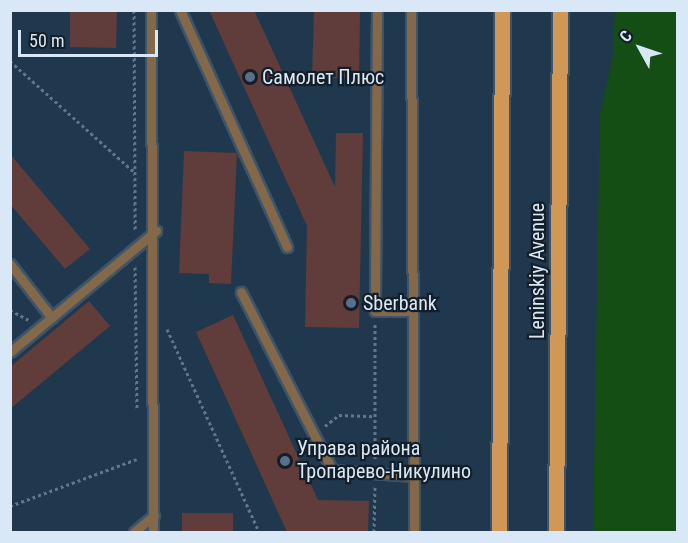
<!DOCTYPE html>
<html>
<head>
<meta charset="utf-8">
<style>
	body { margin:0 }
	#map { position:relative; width:688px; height:543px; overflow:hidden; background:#20384e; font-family:"Roboto Condensed",sans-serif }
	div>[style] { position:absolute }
	.green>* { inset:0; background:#154e15 }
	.building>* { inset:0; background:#603c3b }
	.path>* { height:3px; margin-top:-1.5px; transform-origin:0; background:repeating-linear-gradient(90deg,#62768a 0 3px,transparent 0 6px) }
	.roads { filter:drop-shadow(2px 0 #3e5469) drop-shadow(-2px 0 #3e5469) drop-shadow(0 2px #3e5469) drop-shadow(0 -2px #3e5469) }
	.service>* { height:9px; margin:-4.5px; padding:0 4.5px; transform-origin:4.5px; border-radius:4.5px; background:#84684a }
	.primary>* { height:15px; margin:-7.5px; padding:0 7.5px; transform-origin:7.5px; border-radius:7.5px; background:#d19757 }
	.dots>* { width:16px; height:16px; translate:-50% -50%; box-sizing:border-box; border:3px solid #141e29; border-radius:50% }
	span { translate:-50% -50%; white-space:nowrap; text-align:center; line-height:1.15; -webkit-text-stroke:4.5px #141e29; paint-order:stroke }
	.poi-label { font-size:20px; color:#d9e8f6 }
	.left { translate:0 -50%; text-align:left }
	.street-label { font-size:20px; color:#d9e8f6 }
	.frame { position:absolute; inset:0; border:12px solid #d9e8f6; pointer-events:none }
	.north { position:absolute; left:610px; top:18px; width:60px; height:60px; -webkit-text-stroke:4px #141e29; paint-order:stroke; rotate:310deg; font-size:16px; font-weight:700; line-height:24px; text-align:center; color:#d9e8f6 }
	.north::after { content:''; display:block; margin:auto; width:21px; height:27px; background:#d9e8f6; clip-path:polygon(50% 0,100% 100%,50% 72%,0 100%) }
	.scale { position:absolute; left:18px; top:30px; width:140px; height:27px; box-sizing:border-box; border:3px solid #d9e8f6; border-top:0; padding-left:8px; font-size:18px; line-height:21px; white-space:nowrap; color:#d9e8f6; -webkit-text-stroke:4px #141e29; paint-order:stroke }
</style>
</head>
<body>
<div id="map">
	<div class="green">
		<div style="clip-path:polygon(615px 11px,677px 11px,677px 532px,593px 532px,600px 115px,613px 56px)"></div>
	</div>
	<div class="building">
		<div style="clip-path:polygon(70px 10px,117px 10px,116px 48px,70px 47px)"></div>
		<div style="clip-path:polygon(209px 10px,254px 10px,335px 187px,336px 133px,363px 133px,359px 328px,305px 327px,307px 226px)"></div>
		<div style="clip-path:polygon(314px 10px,360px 10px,359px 78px,312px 78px)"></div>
		<div style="clip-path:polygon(184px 151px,237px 153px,231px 284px,209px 283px,209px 274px,179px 273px)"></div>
		<div style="clip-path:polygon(10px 154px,90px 249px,65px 269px,10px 204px)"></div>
		<div style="clip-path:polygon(89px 301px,110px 326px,10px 409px,10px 367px)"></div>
		<div style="clip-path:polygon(233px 315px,318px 500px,369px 501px,368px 532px,287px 532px,196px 332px)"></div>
		<div style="clip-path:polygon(182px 513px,233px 513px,233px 532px,182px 532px)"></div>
	</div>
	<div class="path">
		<div style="left:134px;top:10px;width:221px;rotate:89.7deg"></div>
		<div style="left:10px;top:61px;width:166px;rotate:41.8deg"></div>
		<div style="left:135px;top:267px;width:141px;rotate:89.2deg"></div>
		<div style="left:10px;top:310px;width:21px;rotate:28deg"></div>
		<div style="left:167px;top:329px;width:223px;rotate:65.6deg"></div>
		<div style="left:325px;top:426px;width:18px;rotate:-38deg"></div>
		<div style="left:339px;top:415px;width:36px;rotate:2deg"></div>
		<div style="left:375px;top:459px;width:135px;rotate:-90deg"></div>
		<div style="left:10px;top:506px;width:135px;rotate:-20.3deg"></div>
		<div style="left:374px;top:532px;width:46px;rotate:-88.8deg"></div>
	</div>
	<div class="roads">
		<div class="service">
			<div style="left:151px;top:10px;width:522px;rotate:89.78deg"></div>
			<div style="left:180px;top:10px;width:260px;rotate:65.7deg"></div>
			<div style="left:377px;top:10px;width:301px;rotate:90.4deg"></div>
			<div style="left:375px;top:311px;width:37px"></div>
			<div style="left:411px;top:10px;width:522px;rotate:89.67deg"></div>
			<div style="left:10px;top:264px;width:68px;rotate:52.1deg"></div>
			<div style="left:241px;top:292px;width:200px;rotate:62.9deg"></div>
			<div style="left:332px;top:470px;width:81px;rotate:4.2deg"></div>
			<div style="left:10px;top:352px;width:190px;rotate:-39.7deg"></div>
			<div style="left:134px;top:532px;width:26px;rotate:-40deg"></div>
		</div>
		<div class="primary">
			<div style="left:499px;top:532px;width:522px;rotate:-89.67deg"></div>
			<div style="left:556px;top:532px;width:522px;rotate:-89.56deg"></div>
		</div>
	</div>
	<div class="dots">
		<div style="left:250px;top:77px;background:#5c6f8a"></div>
		<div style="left:351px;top:303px;background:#5c6f8a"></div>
		<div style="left:285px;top:461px;background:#5c6f8a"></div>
	</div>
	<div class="poi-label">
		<span class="left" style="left:262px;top:77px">Самолет Плюс</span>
		<span class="left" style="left:363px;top:303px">Sberbank</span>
		<span class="left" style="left:297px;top:460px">Управа района<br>Тропарево-Никулино</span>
	</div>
	<div class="street-label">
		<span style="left:537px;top:271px;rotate:-90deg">Leninskiy Avenue</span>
	</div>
	<div class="frame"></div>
	<div class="north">С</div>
	<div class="scale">50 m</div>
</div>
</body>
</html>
